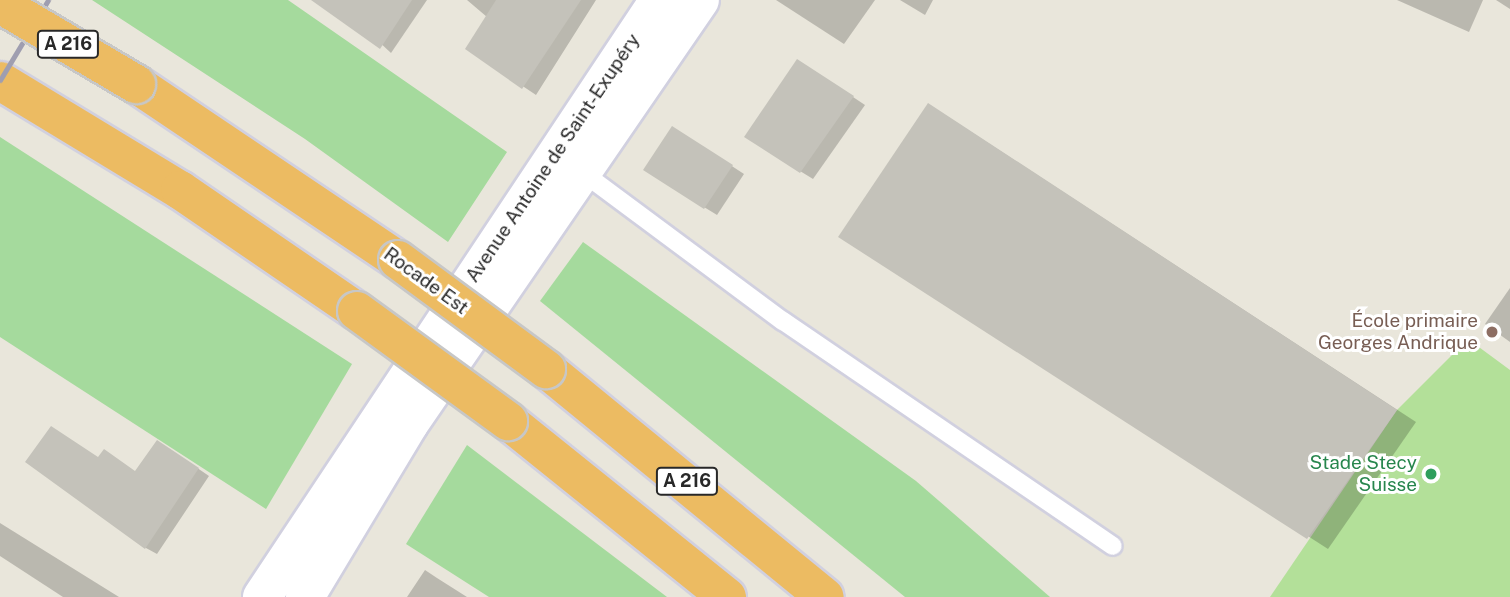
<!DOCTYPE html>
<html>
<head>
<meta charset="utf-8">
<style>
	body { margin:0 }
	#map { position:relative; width:1510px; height:597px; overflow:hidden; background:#e9e6db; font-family:"Public Sans",sans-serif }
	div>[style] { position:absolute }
	.green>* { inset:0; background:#a5da9d }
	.pitch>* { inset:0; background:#b3e099 }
	.shadow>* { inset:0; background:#0003 }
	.building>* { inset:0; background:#c4c2ba }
	.roads { filter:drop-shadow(2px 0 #d1d0df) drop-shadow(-2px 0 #d1d0df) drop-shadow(0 2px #d1d0df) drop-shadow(0 -2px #d1d0df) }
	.lane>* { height:18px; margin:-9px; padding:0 9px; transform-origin:9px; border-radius:9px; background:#fff }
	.secondary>* { height:38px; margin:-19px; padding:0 19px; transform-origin:19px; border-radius:19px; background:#fff }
	.highway>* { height:38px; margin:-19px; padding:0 19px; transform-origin:19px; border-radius:19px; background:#ecbb62 }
	.rail>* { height:5px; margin:-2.5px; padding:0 2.5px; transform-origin:2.5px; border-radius:2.5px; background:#9f9eb0 }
	.bridges { filter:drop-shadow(2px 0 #c7c7c7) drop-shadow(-2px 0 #c7c7c7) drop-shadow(0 2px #c7c7c7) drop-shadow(0 -2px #c7c7c7) }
	.highway-bridge>* { height:38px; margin:-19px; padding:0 19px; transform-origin:19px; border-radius:19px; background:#ecbb62 }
	.dots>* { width:19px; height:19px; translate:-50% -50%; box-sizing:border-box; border:4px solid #fff; border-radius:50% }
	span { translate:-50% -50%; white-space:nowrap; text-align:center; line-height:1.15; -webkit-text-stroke:6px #fff; paint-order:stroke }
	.shield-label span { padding:2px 5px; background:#fff; border:2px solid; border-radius:5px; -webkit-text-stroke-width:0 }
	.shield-label { font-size:18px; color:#282828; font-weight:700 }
	.street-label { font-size:19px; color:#282828 }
	.education-label { font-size:19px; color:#785e54 }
	.right { translate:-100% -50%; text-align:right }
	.leisure-label { font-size:19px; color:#27864d }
</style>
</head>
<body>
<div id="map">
	<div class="green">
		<div style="clip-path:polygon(92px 0,288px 0,507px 152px,448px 242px,305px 139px)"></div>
		<div style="clip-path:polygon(0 137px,352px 364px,266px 509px,0 337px)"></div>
		<div style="clip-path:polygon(583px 242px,916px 481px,1050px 597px,905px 597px,540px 301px)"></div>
		<div style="clip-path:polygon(467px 445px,667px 597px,489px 597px,406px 544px)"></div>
	</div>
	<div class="pitch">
		<div style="clip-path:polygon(1468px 339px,1510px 370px,1510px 597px,1270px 597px,1397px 410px)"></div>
	</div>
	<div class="shadow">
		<div style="clip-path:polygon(334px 0,427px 0,391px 53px)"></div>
		<div style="clip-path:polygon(467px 0,596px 0,536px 95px,467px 49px,487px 17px)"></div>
		<div style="clip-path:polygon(776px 0,875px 0,844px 44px)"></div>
		<div style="clip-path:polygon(900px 0,933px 0,925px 15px)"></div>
		<div style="clip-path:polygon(1397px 0,1483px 0,1469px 32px)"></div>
		<div style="clip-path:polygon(1496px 0,1510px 0,1510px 9px)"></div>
		<div style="clip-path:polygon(811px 69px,865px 105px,813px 179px,800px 171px)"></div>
		<div style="clip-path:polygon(948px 117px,1416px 422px,1328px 549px,841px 237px)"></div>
		<div style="clip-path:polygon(686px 136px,744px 174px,717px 215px,704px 207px)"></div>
		<div style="clip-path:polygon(1510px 288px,1510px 342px,1485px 324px)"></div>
		<div style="clip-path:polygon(168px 448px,209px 476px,157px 554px,146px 548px,99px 459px,137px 473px)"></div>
		<div style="clip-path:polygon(0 523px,119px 597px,63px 597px,0 556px)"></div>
		<div style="clip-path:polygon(425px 570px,437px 578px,467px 597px,407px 597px)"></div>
	</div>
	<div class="building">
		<div style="clip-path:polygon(311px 0,412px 0,380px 49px)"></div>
		<div style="clip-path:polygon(496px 0,581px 0,522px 89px,465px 49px)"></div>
		<div style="clip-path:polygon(797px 59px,854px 96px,800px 173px,744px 137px)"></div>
		<div style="clip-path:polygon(928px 103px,1397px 410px,1307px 539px,838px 237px)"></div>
		<div style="clip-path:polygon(672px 126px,733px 165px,704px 209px,643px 170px)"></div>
		<div style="clip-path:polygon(51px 426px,98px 457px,104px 449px,135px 471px,157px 440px,199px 468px,145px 549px,25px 462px)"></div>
	</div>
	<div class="roads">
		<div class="lane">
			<div style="left:578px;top:169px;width:255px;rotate:36.6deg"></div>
			<div style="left:783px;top:321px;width:399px;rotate:34.3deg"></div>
		</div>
		<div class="secondary">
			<div style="left:262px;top:597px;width:717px;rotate:-56.38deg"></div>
			<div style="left:305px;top:597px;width:202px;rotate:-59deg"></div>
			<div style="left:409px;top:424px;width:514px;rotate:-55.54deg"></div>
		</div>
		<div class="highway">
			<div style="left:0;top:81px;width:210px;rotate:31.2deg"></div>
			<div style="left:180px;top:190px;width:214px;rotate:34.4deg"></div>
			<div style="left:136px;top:84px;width:316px;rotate:33.9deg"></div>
			<div style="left:546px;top:369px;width:360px;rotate:39.3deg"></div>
			<div style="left:508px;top:421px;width:281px;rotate:38.8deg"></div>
		</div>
	</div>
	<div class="rail">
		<div style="left:0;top:80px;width:93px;rotate:-59deg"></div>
	</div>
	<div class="bridges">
		<div class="highway-bridge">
			<div style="left:0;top:4px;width:158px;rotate:30.5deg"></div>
			<div style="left:398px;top:260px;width:184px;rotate:36.4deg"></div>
			<div style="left:357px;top:311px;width:187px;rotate:36.1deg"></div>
		</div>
	</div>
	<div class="dots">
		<div style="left:1492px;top:332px;background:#8d6e63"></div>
		<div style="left:1431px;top:474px;background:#2e9e5b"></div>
	</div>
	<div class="shield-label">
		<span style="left:68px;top:44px">A 216</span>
		<span style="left:687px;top:481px">A 216</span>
	</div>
	<div class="street-label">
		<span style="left:553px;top:158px;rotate:-56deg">Avenue Antoine de Saint-Exupéry</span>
		<span style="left:426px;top:281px;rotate:36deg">Rocade Est</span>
	</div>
	<div class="education-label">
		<span class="right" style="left:1478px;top:332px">École primaire<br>Georges Andrique</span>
	</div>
	<div class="leisure-label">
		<span class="right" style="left:1417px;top:474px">Stade Stecy<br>Suisse</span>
	</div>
</div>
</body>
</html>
